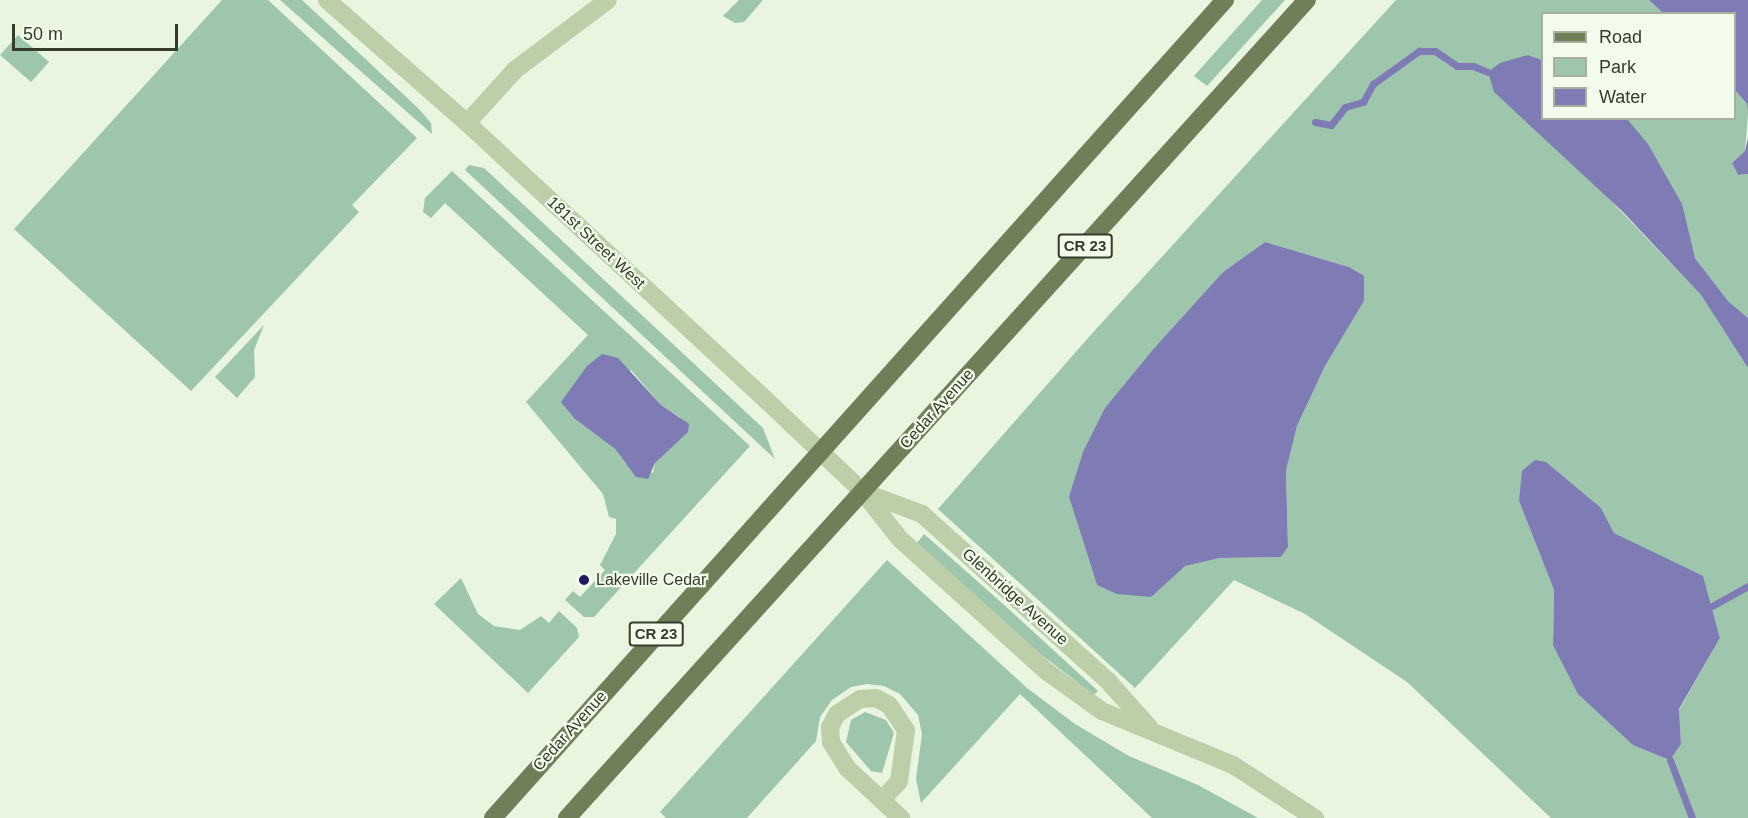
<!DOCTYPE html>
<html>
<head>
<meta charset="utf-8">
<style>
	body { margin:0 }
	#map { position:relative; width:1748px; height:818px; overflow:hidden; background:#e9f5df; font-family:Arial,sans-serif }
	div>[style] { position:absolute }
	.green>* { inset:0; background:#9dc6ac }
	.water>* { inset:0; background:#7f7bb5 }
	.stream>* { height:7px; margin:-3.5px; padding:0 3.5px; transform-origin:3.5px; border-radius:3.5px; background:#7f7bb5 }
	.street>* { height:18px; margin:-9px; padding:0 9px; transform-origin:9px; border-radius:9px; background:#bccfa9 }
	.primary>* { height:18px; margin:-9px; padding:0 9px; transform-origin:9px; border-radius:9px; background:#717f59 }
	.dots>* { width:16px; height:16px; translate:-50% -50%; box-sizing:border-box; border:3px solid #f3fcec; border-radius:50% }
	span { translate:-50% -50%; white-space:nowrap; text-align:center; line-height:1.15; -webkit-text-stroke:4.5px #f3fcec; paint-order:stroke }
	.shield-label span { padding:2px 4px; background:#f3fcec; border:2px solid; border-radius:4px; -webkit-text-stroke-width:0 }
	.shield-label { font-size:15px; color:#353c29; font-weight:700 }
	.street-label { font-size:16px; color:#353c29 }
	.poi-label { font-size:16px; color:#353c29 }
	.left { translate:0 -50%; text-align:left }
	.legend { position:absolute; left:1541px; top:12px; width:195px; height:108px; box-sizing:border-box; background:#f3fcec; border:2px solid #a7af9e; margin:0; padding:8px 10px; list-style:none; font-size:18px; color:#353c29 }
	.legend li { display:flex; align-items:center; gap:12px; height:30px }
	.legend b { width:30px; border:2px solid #a7af9e }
	.scale { position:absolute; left:12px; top:24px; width:166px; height:27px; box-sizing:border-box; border:3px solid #353c29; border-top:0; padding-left:8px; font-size:18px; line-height:21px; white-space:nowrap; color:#353c29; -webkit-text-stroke:4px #f3fcec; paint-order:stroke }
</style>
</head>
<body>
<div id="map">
	<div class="green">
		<div style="clip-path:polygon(222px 0,268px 0,417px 138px,352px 205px,359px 212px,191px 391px,14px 229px)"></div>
		<div style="clip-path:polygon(280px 0,302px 0,418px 108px,431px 123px,432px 134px)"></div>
		<div style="clip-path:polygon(739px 0,763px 0,744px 22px,735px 23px,723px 16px)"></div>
		<div style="clip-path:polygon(1262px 0,1285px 0,1207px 86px,1194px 76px)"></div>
		<div style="clip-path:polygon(evenodd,1396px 0,1649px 0,1663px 13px,1542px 14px,1542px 60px,1528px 55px,1488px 72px,1701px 295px,1748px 368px,1748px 818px,1551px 818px,1407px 682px,1305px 614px,1234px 580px,1135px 688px,938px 509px,1088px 338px,1396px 0,1265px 242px,1349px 267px,1364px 301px,1325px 366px,1297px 426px,1286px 471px,1288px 547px,1281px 557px,1220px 558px,1097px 585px,1069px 497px,1156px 346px,1223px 272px,1265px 242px,1396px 0,1519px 501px,1601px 508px,1614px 533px,1703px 577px,1720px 638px,1679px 710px,1681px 744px,1553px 645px,1554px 590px,1519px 501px)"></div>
		<div style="clip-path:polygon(18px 35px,49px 62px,31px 82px,0 55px)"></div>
		<div style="clip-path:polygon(1735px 90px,1747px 104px,1748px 114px,1745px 151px,1732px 163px,1738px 175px,1748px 174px,1748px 318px,1728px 301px,1695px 258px,1627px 119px,1734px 118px)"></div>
		<div style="clip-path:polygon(469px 165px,484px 168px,763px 428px,775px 459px,465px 170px)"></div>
		<div style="clip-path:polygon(evenodd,452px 171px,750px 446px,594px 617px,584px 617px,565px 600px,573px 591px,580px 597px,605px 570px,600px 565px,616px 534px,616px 519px,609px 517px,603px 494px,526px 402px,588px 335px,445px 203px,431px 218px,423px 212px,425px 198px,452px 171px,631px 370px,661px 405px,681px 418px,671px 447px,655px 463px,653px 473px,626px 464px,615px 449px,575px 419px,631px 370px)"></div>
		<div style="clip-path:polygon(264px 325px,254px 350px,255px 377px,237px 398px,215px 377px)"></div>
		<div style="clip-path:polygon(924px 534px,1002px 603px,1098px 691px,1094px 695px,1039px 653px,917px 543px)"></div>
		<div style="clip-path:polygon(887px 560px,1027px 688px,1075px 724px,1129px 756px,1198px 785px,1258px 818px,1152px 818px,1020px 694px,921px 803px,916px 779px,922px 734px,918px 715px,900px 694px,884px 686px,867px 684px,851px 687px,832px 700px,820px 717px,816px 741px,747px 818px,666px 818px,660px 812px)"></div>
		<div style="clip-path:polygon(461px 578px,478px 614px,494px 626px,520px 630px,541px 616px,549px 623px,559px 611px,577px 628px,579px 637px,528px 693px,434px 604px)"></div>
		<div style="clip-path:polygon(865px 712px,886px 720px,894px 733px,882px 773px,871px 771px,846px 742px,851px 720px)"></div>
	</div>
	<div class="water">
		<div style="clip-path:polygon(1649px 0,1748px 0,1748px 114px,1747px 104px,1735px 90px,1734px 14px,1663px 13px)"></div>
		<div style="clip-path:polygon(1528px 55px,1542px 60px,1542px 118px,1627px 119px,1648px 144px,1682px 204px,1695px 258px,1728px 301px,1748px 318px,1748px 368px,1701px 295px,1622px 211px,1494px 92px,1488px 72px,1500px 63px)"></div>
		<div style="clip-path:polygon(1748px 138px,1748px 174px,1738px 175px,1732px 163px,1745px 151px)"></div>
		<div style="clip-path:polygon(1265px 242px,1349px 267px,1364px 276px,1364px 301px,1325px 366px,1297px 426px,1286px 471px,1288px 547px,1281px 557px,1220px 558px,1185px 566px,1151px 597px,1117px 594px,1097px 585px,1069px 497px,1083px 452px,1105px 408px,1156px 346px,1223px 272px)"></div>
		<div style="clip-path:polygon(602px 354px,618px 358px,661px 405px,689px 424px,688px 432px,655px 463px,648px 479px,636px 477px,615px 449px,575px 419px,561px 402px,587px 366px)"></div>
		<div style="clip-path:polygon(1535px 460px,1546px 462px,1601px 508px,1614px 533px,1703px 576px,1720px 638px,1679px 709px,1681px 744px,1670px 760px,1633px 745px,1578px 694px,1553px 645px,1554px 590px,1519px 501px,1522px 471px)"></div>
	</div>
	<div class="stream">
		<div style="left:1315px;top:122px;width:16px;rotate:11deg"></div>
		<div style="left:1331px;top:125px;width:23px;rotate:-52deg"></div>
		<div style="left:1345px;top:107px;width:19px;rotate:-16deg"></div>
		<div style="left:1363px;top:102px;width:21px;rotate:-61deg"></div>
		<div style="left:1373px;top:84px;width:57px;rotate:-35.7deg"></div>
		<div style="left:1419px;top:51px;width:16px"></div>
		<div style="left:1435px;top:51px;width:27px;rotate:34deg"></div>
		<div style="left:1457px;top:66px;width:16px"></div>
		<div style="left:1473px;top:66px;width:16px;rotate:22deg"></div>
		<div style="left:1712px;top:606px;width:41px;rotate:-29.1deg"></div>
		<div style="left:1670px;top:760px;width:62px;rotate:69.2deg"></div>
	</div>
	<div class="street">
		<div style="left:327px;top:0;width:186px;rotate:41.3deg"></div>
		<div style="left:467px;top:123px;width:406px;rotate:42.8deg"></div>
		<div style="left:765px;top:399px;width:134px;rotate:43.5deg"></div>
		<div style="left:862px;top:491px;width:61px;rotate:51.6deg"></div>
		<div style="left:900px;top:539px;width:197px;rotate:42.1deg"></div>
		<div style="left:1046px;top:671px;width:69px;rotate:35.5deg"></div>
		<div style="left:1102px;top:711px;width:142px;rotate:22.4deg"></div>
		<div style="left:1233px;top:765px;width:98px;rotate:32.9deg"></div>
		<div style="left:467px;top:123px;width:72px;rotate:-47.8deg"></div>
		<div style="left:515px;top:70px;width:116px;rotate:-37deg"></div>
		<div style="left:863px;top:492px;width:63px;rotate:20.4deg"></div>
		<div style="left:922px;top:514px;width:250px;rotate:41.9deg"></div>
		<div style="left:1108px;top:681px;width:62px;rotate:48.3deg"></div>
		<div style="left:882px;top:800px;width:25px;rotate:-48deg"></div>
		<div style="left:899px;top:781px;width:51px;rotate:-82.2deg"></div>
		<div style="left:906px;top:730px;width:30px;rotate:-124deg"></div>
		<div style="left:889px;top:705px;width:15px;rotate:-152deg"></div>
		<div style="left:876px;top:698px;width:16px;rotate:176deg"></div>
		<div style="left:860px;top:699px;width:27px;rotate:147deg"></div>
		<div style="left:837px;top:714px;width:15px;rotate:118deg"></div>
		<div style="left:830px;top:727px;width:15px;rotate:86deg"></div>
		<div style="left:831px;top:742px;width:31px;rotate:58deg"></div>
		<div style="left:847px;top:768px;width:74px;rotate:42.8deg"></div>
	</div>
	<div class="primary">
		<div style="left:493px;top:818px;width:1098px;rotate:-48.18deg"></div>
		<div style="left:567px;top:818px;width:1103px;rotate:-47.87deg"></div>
	</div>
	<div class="dots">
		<div style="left:584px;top:580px;background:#211a62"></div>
	</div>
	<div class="shield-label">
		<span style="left:1085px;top:246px">CR 23</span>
		<span style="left:656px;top:634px">CR 23</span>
	</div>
	<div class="street-label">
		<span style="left:596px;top:243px;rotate:43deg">181st Street West</span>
		<span style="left:937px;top:409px;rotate:-48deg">Cedar Avenue</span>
		<span style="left:1015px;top:597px;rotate:42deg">Glenbridge Avenue</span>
		<span style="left:570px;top:731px;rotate:-48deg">Cedar Avenue</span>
	</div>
	<div class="poi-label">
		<span class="left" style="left:596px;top:580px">Lakeville Cedar</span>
	</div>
	<ul class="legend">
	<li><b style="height:8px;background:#717f59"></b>Road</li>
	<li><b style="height:16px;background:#9dc6ac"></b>Park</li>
	<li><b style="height:16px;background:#7f7bb5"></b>Water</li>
	</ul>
	<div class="scale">50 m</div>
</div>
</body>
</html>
